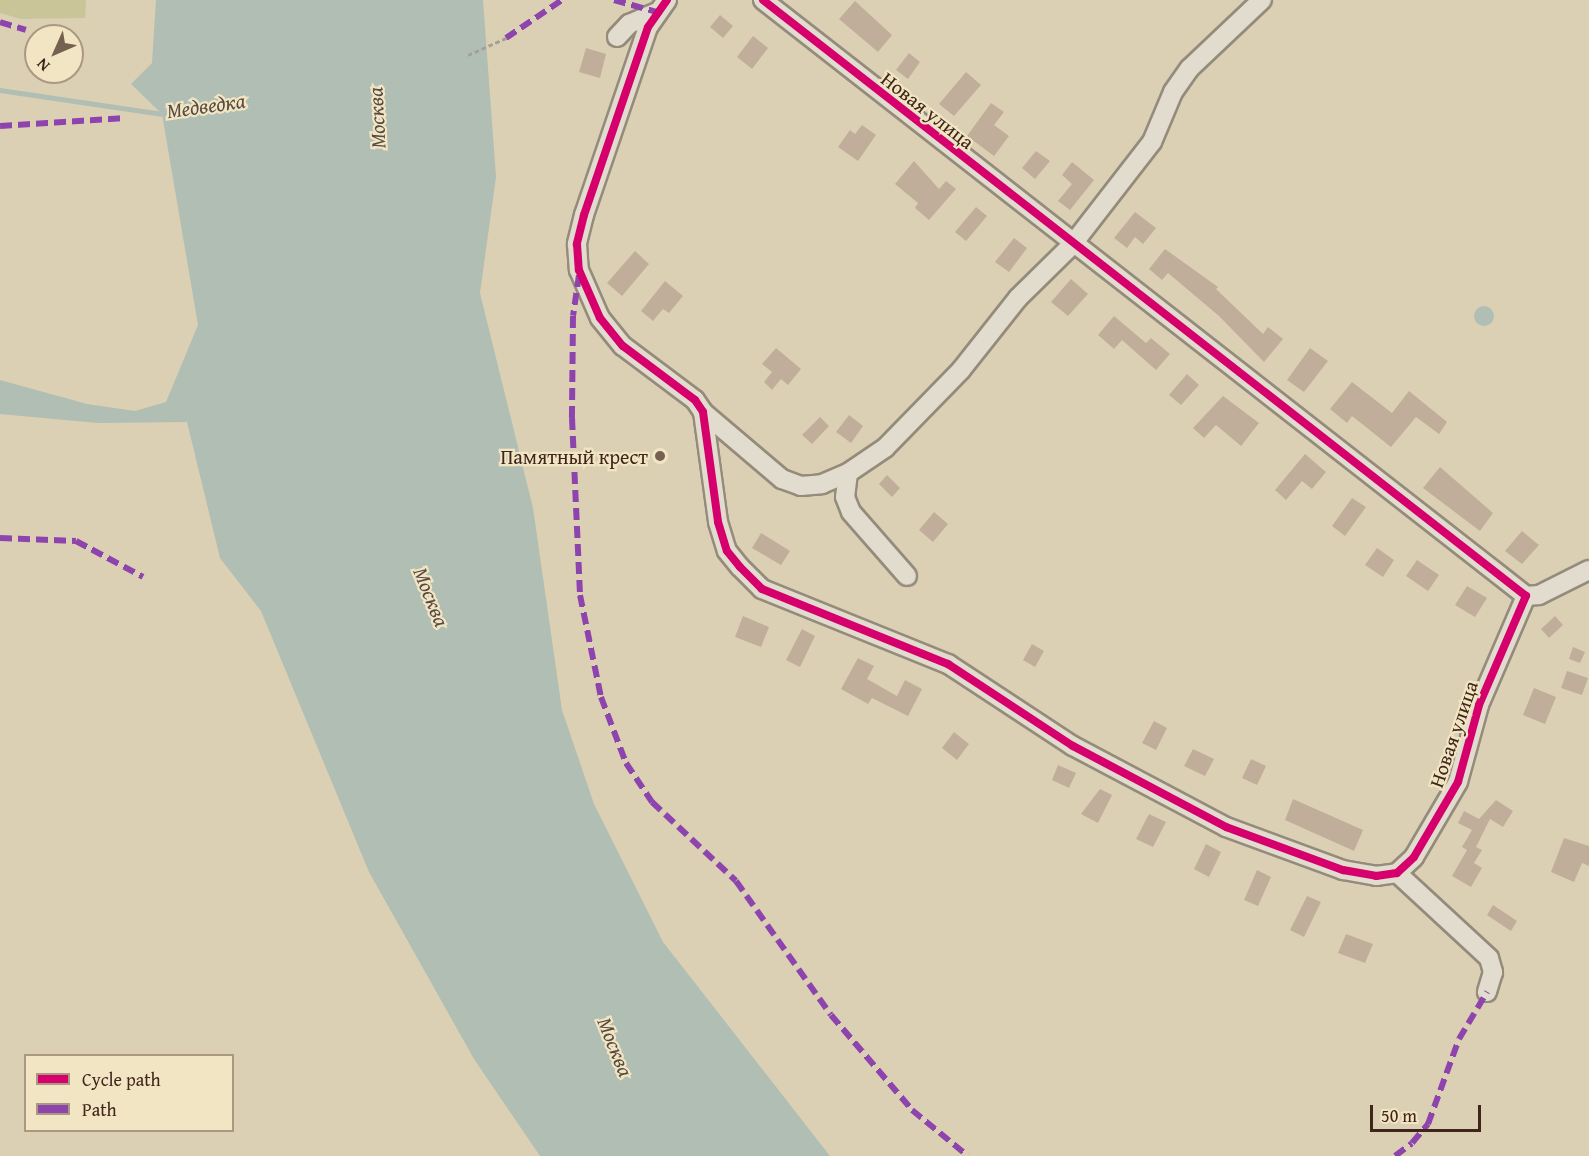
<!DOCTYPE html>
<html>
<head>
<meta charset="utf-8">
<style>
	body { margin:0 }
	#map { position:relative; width:1589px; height:1156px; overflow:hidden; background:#dbd0b4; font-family:"Gentium Book Plus",serif }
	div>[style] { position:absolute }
	.green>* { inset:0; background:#cac598 }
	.water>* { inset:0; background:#b0beb3 }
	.round { border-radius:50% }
	.stream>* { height:4.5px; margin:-2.25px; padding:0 2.25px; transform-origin:2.25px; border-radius:2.25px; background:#b0beb3 }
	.building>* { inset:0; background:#c0ae9a }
	.path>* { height:3px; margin-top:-1.5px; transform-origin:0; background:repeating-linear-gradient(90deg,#a59f94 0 4.5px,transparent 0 7.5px) }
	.roads { filter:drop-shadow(2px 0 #958b7b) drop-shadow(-2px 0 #958b7b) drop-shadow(0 2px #958b7b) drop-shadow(0 -2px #958b7b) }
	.minor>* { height:18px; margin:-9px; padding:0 9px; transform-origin:9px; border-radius:9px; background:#e1dcce }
	.quiet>* { height:6px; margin-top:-3px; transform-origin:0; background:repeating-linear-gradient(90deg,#8e44ad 0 12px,transparent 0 18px) }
	.cycleway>* { height:8px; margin:-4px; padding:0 4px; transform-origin:4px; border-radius:4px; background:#d6006c }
	.dots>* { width:16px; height:16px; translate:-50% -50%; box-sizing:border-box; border:3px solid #f1e5c4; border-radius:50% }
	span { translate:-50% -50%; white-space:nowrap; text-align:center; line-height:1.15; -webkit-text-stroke:4.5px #f1e5c4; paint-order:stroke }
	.street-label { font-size:20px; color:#40251a }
	.poi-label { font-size:20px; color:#40251a }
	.right { translate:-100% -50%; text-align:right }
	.water-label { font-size:21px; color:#574a40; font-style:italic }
	.legend { position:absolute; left:24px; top:1054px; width:210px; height:78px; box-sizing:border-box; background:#f1e5c4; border:2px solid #aa9880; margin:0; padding:8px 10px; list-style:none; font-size:18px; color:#40251a }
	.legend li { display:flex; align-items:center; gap:12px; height:30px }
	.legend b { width:30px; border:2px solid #aa9880 }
	.north { position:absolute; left:24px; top:24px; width:60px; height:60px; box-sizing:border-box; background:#f1e5c4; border:2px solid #aa9880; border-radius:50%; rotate:225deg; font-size:16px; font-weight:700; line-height:24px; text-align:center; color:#40251a }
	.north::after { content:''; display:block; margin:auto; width:21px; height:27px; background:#766150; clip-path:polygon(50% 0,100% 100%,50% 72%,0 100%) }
	.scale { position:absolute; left:1370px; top:1105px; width:111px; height:27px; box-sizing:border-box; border:3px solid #40251a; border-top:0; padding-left:8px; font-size:18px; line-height:21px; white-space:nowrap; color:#40251a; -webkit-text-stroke:4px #f1e5c4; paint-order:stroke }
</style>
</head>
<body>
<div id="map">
	<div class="green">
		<div style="clip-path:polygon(0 0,86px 0,85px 18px,21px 19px,0 13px)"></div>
	</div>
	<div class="water">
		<div style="clip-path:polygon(156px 0,483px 0,496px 177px,480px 293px,533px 508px,562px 710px,594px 804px,663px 942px,830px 1156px,540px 1156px,474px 1059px,369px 872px,261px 611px,220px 558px,187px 422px,98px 423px,0 414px,0 380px,87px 404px,135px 411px,166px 402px,198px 325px,162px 114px,131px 84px,152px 63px)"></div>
		<div class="round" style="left:1474px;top:306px;width:20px;height:20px"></div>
	</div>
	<div class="stream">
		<div style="left:0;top:90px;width:164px;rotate:8.4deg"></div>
	</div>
	<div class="building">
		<div style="clip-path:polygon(855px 1px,892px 35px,878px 52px,839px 19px)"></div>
		<div style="clip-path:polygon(720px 15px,733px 26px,723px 38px,710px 27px)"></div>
		<div style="clip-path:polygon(753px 36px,768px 48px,752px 69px,737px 57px)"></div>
		<div style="clip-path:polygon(586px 48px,606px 54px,600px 78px,579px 72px)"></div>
		<div style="clip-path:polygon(909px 53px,920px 62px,908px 79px,896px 70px)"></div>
		<div style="clip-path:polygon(966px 72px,981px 85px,954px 116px,939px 104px)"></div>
		<div style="clip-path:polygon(991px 103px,1004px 112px,994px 125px,1009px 136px,994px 156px,967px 136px)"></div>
		<div style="clip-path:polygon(862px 125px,876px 135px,858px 161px,838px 147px,850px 130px,855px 134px)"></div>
		<div style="clip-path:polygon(1036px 151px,1050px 161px,1035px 179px,1022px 168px)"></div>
		<div style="clip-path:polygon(914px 161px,939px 189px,946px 181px,956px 189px,929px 220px,915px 208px,918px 203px,895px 184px)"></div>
		<div style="clip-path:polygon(1072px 162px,1094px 180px,1070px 210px,1058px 201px,1072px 184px,1062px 175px)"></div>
		<div style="clip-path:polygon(976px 207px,987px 216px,966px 241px,955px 232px)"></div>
		<div style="clip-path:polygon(1135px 212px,1156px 228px,1143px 244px,1135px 237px,1127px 248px,1114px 238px)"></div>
		<div style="clip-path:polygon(1014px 238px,1027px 248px,1009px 272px,995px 262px)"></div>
		<div style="clip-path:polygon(1165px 249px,1218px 287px,1216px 289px,1263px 334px,1268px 327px,1283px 339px,1264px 362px,1219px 316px,1168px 273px,1162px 280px,1149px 269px)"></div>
		<div style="clip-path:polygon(635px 251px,649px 264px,622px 296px,607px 283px)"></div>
		<div style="clip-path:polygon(1071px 279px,1088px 294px,1068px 316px,1051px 302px)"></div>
		<div style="clip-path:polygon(665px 281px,683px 296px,669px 313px,663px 309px,653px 321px,641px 311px)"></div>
		<div style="clip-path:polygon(1114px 316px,1146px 343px,1151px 338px,1170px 354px,1156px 370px,1122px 340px,1114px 349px,1098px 335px)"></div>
		<div style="clip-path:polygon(776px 348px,801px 369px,788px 385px,781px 379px,772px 390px,764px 382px,772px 372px,762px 364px)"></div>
		<div style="clip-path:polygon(1310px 348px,1328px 361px,1304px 392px,1287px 380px)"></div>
		<div style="clip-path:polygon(1187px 374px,1199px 385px,1181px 405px,1169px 395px)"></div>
		<div style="clip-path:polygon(1352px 382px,1392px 413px,1409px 391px,1447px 422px,1439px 434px,1416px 417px,1391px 447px,1352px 416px,1347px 423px,1330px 409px)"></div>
		<div style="clip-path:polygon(1223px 396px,1259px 423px,1241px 446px,1216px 425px,1204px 438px,1193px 428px)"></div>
		<div style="clip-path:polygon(849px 415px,863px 426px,851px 443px,836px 432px)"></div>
		<div style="clip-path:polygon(820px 417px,829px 426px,812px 444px,802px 435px)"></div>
		<div style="clip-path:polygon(1305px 454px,1326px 472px,1312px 489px,1302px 481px,1286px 500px,1275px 490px)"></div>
		<div style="clip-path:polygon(1440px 467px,1493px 513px,1480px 531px,1423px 488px)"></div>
		<div style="clip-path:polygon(887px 475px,900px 488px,892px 497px,879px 484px)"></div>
		<div style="clip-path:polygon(1352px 498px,1366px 507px,1345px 536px,1332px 526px)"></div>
		<div style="clip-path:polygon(934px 512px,948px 524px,933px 542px,919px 530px)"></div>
		<div style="clip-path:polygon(1522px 531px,1539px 545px,1522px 564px,1505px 551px)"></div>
		<div style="clip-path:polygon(761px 533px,790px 551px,781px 565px,752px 548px)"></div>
		<div style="clip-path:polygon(1377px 548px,1394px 560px,1383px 577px,1365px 565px)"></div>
		<div style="clip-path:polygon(1417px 560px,1439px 575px,1428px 591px,1406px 576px)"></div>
		<div style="clip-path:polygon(1467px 586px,1487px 598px,1475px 617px,1455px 605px)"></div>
		<div style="clip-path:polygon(743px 616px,769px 627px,761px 647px,735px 637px)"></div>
		<div style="clip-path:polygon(1555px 616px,1563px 625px,1549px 638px,1541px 629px)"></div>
		<div style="clip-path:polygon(802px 629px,815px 636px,800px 667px,786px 660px)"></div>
		<div style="clip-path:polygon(1032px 644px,1044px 651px,1035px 667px,1023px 660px)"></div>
		<div style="clip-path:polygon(1573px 647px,1585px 652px,1580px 663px,1569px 659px)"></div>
		<div style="clip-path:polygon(858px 658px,874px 666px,867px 679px,897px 696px,905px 680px,922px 689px,908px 716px,872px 698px,868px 704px,841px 689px)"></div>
		<div style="clip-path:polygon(1567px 671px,1588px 678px,1582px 695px,1561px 688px)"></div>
		<div style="clip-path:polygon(1534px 688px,1556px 697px,1545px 724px,1523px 715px)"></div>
		<div style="clip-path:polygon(1154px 721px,1167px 728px,1156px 750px,1142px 743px)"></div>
		<div style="clip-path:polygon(954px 732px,969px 744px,957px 760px,942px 748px)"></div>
		<div style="clip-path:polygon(1193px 749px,1214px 759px,1205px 776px,1184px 766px)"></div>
		<div style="clip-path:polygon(1251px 759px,1266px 766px,1257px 785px,1242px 778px)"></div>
		<div style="clip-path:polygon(1058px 765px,1076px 773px,1069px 788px,1052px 780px)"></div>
		<div style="clip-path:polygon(1100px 789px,1112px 795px,1098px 823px,1081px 814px)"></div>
		<div style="clip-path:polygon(1293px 799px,1363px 830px,1354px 851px,1285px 820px)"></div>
		<div style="clip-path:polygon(1496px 800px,1513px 811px,1503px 827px,1490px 819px,1476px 847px,1482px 850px,1474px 863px,1482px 868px,1471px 887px,1452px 876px,1467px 850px,1462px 847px,1472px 830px,1458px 823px,1464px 811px,1479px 819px)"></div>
		<div style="clip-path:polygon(1149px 814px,1166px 822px,1153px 847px,1136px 839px)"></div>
		<div style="clip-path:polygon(1564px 838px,1589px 846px,1589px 866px,1582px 863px,1574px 882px,1551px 872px)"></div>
		<div style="clip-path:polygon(1206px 844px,1221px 852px,1209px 877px,1194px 869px)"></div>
		<div style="clip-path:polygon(1257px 870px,1271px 877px,1258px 906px,1244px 900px)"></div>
		<div style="clip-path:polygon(1307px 896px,1321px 902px,1304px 937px,1290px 930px)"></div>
		<div style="clip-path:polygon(1493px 905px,1517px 921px,1511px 931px,1487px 915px)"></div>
		<div style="clip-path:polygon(1346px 934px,1373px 944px,1365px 963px,1338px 953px)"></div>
	</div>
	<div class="path">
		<div style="left:468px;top:55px;width:42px;rotate:-24.1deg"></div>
	</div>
	<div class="roads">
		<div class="minor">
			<div style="left:667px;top:0;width:33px;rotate:125deg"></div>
			<div style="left:648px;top:27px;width:199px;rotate:108.8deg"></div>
			<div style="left:584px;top:215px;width:30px;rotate:104deg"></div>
			<div style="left:577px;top:244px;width:26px;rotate:86deg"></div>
			<div style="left:579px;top:270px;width:52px;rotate:66.4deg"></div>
			<div style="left:600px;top:318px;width:36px;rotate:51deg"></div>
			<div style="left:623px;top:346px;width:90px;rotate:36.9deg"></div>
			<div style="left:695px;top:400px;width:14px;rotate:56deg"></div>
			<div style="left:703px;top:412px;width:111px;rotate:82.2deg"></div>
			<div style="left:718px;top:522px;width:30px;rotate:73deg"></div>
			<div style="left:727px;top:551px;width:21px;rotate:51deg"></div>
			<div style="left:740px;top:567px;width:31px;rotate:45deg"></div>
			<div style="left:762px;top:589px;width:201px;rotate:22deg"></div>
			<div style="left:948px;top:664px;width:149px;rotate:33.3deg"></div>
			<div style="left:1073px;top:746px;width:173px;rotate:27.9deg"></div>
			<div style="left:1226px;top:827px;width:125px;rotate:20.2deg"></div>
			<div style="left:1343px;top:870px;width:34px;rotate:10deg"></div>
			<div style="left:1376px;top:876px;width:21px;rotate:-8deg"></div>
			<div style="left:763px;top:0;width:968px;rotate:37.99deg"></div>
			<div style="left:617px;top:37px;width:18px;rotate:-47deg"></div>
			<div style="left:629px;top:24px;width:30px;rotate:-23deg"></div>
			<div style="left:703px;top:412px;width:104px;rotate:40.3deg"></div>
			<div style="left:782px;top:479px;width:20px;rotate:20deg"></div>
			<div style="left:801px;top:486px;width:21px;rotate:-5deg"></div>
			<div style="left:822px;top:484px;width:28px;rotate:-23deg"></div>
			<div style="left:848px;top:473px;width:45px;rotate:-34deg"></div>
			<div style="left:885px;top:448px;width:109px;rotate:-45.7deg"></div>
			<div style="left:961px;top:370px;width:92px;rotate:-51.6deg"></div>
			<div style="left:1018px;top:298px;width:76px;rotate:-44.5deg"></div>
			<div style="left:1072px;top:245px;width:130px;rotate:-52.2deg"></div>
			<div style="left:1152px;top:142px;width:54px;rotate:-67.2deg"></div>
			<div style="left:1173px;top:92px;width:29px;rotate:-55deg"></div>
			<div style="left:1190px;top:68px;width:99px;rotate:-43.4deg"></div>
			<div style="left:848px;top:473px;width:24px;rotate:97deg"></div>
			<div style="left:845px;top:497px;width:16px;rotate:68deg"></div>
			<div style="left:851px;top:512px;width:85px;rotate:48.8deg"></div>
			<div style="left:1526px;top:596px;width:13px;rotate:-4deg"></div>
			<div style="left:1539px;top:595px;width:56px;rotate:-26.6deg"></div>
			<div style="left:1397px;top:873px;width:23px;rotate:-43deg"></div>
			<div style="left:1414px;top:857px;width:87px;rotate:-59.6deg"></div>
			<div style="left:1458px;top:782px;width:80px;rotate:-74.7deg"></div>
			<div style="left:1479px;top:705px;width:119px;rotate:-66.7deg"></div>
			<div style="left:1397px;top:873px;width:125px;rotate:42.7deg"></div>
			<div style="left:1489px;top:958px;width:15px;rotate:74deg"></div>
			<div style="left:1493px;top:972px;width:21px;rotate:107deg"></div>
		</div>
	</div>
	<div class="quiet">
		<div style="left:614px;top:0;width:45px;rotate:15.6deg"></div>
		<div style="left:0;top:22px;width:27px;rotate:17deg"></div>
		<div style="left:506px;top:38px;width:68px;rotate:-34.2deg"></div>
		<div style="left:0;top:126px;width:126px;rotate:-3.6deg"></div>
		<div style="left:579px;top:275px;width:41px;rotate:98.3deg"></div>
		<div style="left:573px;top:316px;width:102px;rotate:90.6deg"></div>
		<div style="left:572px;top:418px;width:177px;rotate:87.4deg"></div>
		<div style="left:580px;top:595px;width:104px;rotate:78.4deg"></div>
		<div style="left:601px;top:697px;width:71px;rotate:69.3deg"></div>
		<div style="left:626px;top:763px;width:47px;rotate:56.3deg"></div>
		<div style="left:652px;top:802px;width:115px;rotate:43.2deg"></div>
		<div style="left:736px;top:881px;width:164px;rotate:54.7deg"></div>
		<div style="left:831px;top:1015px;width:125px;rotate:49.5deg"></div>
		<div style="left:912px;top:1110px;width:72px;rotate:39.4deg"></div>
		<div style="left:0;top:538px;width:76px;rotate:2.3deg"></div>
		<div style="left:76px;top:541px;width:76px;rotate:28.2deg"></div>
		<div style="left:1395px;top:1156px;width:21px;rotate:-37deg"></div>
		<div style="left:1412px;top:1143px;width:25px;rotate:-50deg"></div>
		<div style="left:1428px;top:1124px;width:90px;rotate:-70deg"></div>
		<div style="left:1459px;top:1039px;width:55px;rotate:-59.2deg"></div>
	</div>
	<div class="cycleway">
		<div style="left:667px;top:0;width:33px;rotate:125deg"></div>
		<div style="left:648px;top:27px;width:199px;rotate:108.8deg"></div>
		<div style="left:584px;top:215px;width:30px;rotate:104deg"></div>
		<div style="left:577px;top:244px;width:26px;rotate:86deg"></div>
		<div style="left:579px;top:270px;width:52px;rotate:66.4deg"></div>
		<div style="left:600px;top:318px;width:36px;rotate:51deg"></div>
		<div style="left:623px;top:346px;width:90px;rotate:36.9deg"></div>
		<div style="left:695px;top:400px;width:14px;rotate:56deg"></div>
		<div style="left:703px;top:412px;width:111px;rotate:82.2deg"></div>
		<div style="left:718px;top:522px;width:30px;rotate:73deg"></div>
		<div style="left:727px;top:551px;width:21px;rotate:51deg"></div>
		<div style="left:740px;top:567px;width:31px;rotate:45deg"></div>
		<div style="left:762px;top:589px;width:201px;rotate:22deg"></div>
		<div style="left:948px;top:664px;width:149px;rotate:33.3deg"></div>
		<div style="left:1073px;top:746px;width:173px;rotate:27.9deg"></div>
		<div style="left:1226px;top:827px;width:125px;rotate:20.2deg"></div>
		<div style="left:1343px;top:870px;width:34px;rotate:10deg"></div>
		<div style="left:1376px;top:876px;width:21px;rotate:-8deg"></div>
		<div style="left:1397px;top:873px;width:23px;rotate:-43deg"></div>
		<div style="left:1414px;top:857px;width:87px;rotate:-59.6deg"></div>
		<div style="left:1458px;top:782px;width:80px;rotate:-74.7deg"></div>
		<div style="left:1479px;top:705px;width:119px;rotate:-66.7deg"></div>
		<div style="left:1526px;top:596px;width:968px;rotate:-142.01deg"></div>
	</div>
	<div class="dots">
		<div style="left:660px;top:456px;background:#766150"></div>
	</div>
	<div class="street-label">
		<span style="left:928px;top:110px;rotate:38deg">Новая улица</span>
		<span style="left:1453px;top:734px;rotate:-71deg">Новая улица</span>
	</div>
	<div class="poi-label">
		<span class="right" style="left:648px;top:456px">Памятный крест</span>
	</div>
	<div class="water-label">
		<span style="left:206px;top:106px;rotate:-8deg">Медведка</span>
		<span style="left:377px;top:118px;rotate:-93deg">Москва</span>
		<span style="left:431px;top:597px;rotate:68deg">Москва</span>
		<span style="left:615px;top:1047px;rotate:68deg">Москва</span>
	</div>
	<ul class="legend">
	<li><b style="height:8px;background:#d6006c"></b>Cycle path</li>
	<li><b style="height:8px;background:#8e44ad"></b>Path</li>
	</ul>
	<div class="north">N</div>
	<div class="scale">50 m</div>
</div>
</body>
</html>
